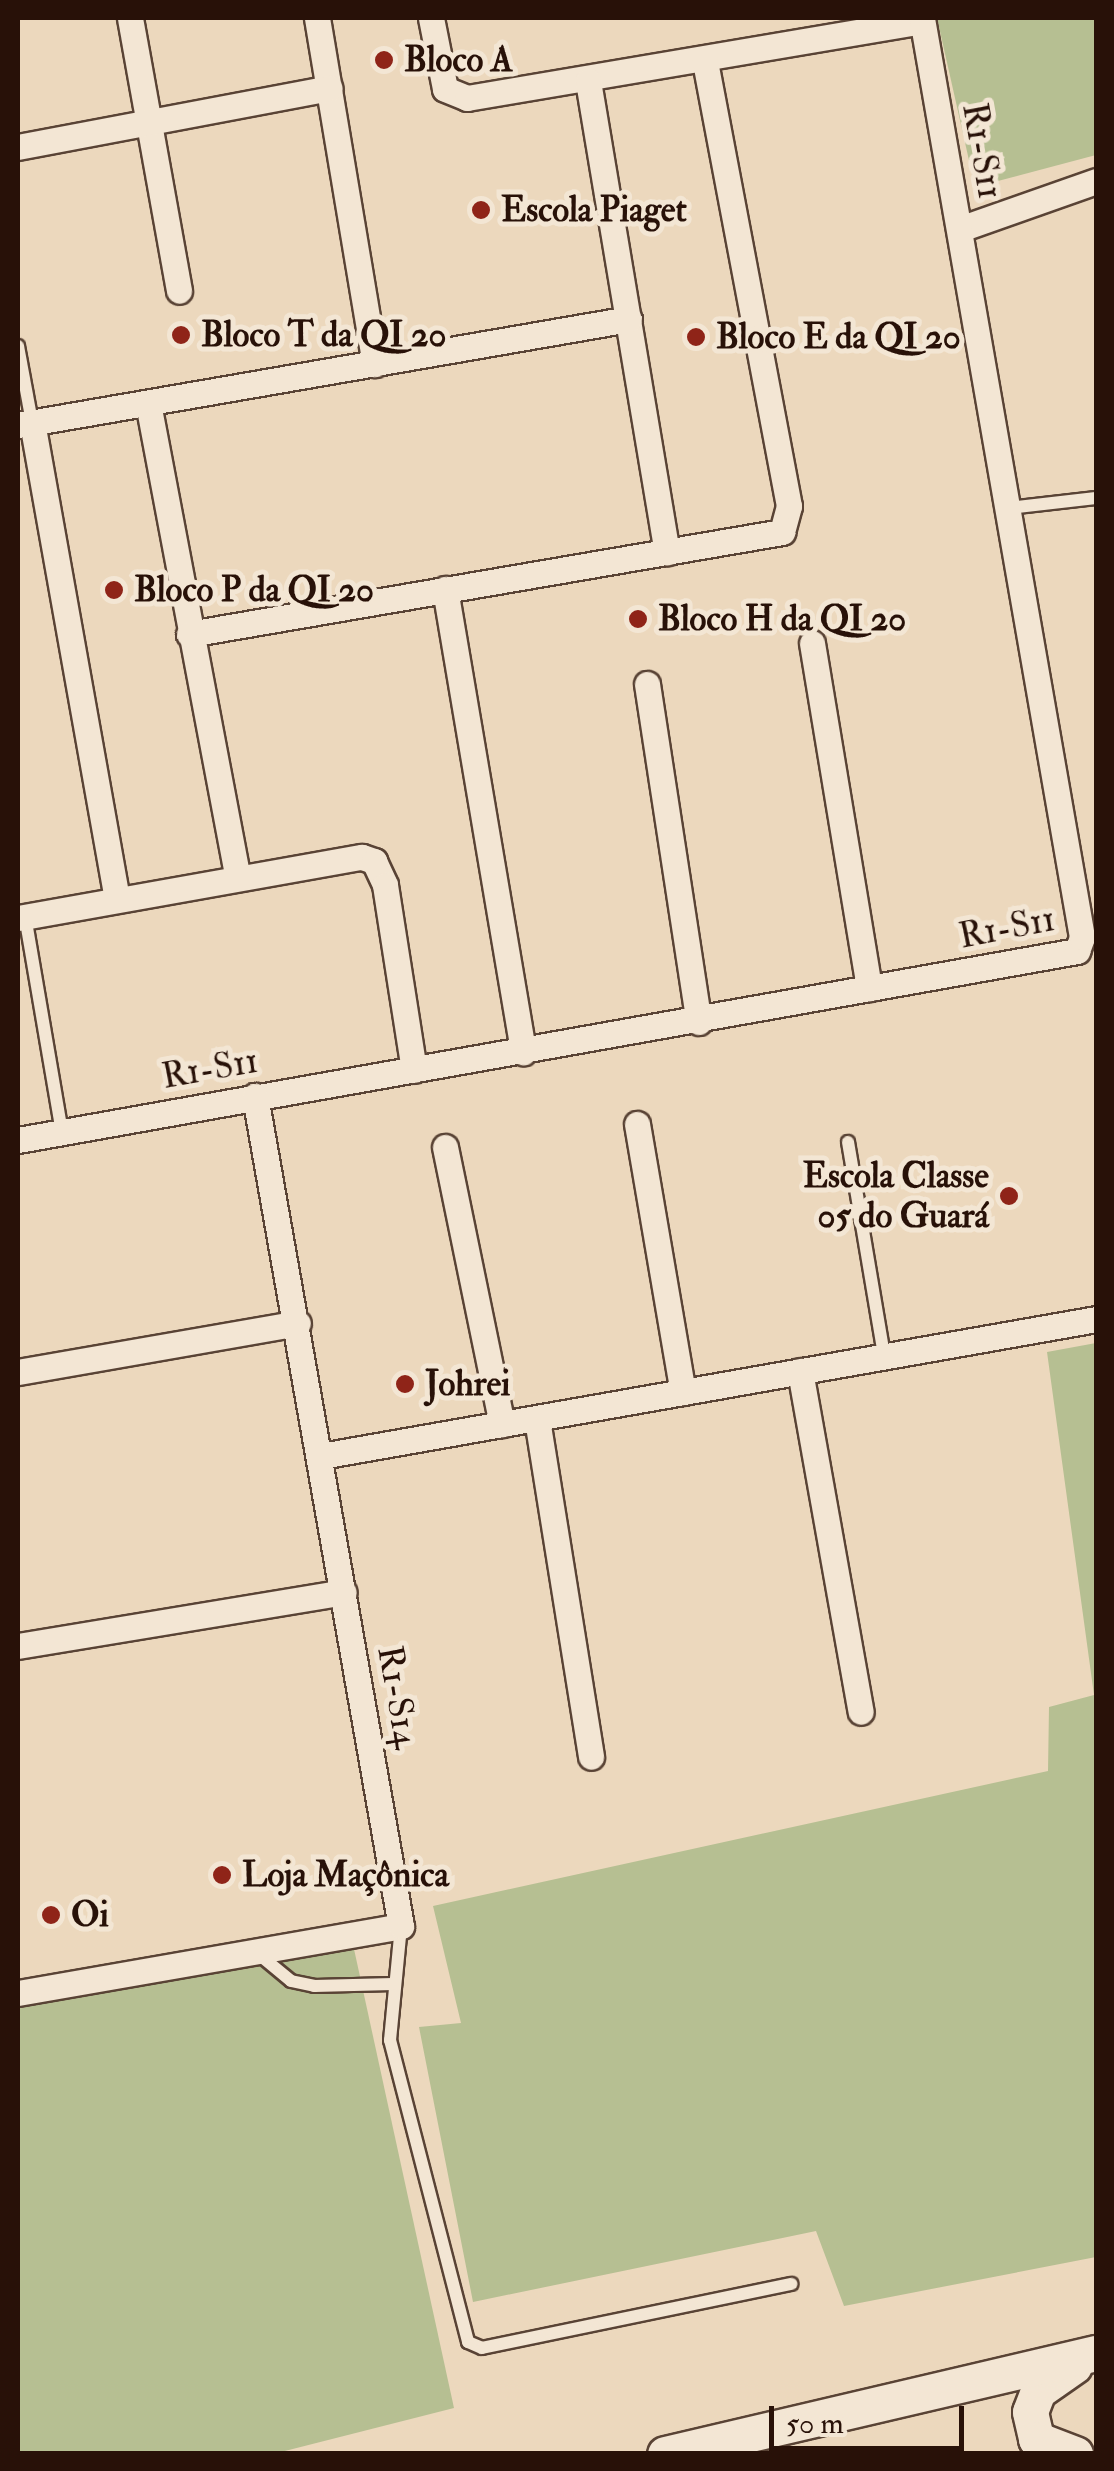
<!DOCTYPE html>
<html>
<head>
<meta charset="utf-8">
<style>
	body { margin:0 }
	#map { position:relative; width:1114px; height:2471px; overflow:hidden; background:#ecd8bd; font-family:"IM FELL Double Pica",serif }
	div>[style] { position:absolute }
	.green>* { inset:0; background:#b6bf92 }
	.roads { filter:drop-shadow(2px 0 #594335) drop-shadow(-2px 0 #594335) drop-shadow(0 2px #594335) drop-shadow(0 -2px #594335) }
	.service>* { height:12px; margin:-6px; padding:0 6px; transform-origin:6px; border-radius:6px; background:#f3e6d4 }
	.minor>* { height:25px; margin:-12.5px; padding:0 12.5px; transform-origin:12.5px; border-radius:12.5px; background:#f3e6d4 }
	.secondary>* { height:35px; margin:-17.5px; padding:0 17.5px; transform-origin:17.5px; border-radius:17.5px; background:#f3e6d4 }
	.dots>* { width:28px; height:28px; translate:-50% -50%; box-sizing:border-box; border:5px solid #f3e6d4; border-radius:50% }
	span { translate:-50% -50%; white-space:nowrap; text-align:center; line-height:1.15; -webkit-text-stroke:10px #f3e6d4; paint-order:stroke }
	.poi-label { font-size:35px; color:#281108; font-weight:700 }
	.left { translate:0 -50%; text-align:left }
	.right { translate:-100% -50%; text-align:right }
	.street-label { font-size:35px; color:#281108 }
	.frame { position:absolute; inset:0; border:20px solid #281108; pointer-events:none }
	.scale { position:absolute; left:769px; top:2406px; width:195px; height:45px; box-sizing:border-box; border:5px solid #281108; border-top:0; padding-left:12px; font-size:30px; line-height:35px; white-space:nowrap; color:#281108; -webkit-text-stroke:8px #f3e6d4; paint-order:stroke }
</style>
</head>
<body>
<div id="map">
	<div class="green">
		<div style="clip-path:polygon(937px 18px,1096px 18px,1096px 155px,975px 187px)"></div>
		<div style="clip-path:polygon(1096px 1343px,1096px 2257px,844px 2306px,816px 2231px,473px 2302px,419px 2027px,461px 2023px,433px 1906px,1048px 1771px,1049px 1707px,1094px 1695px,1047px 1352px)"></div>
		<div style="clip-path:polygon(354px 1949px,454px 2408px,277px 2453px,18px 2454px,18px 2007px)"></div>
	</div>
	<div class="roads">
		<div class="service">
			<div style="left:18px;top:346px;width:77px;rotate:79.6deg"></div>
			<div style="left:1008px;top:508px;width:89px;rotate:-6.5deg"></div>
			<div style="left:25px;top:916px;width:219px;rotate:80.3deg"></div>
			<div style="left:848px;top:1142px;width:215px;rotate:80.4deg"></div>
			<div style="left:401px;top:1926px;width:115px;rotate:95.5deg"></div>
			<div style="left:390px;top:2040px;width:312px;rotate:75.5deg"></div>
			<div style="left:468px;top:2342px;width:15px;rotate:23deg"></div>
			<div style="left:482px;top:2348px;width:316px;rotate:-11.7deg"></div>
			<div style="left:256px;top:1952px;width:45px;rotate:39.6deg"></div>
			<div style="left:291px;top:1981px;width:24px;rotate:12deg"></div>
			<div style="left:314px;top:1986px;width:79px;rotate:-1.5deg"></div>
		</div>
		<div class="minor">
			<div style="left:130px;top:18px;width:277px;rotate:79.8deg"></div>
			<div style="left:317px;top:18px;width:351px;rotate:80.5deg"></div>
			<div style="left:431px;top:18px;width:72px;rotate:78.8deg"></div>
			<div style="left:445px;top:89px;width:24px;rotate:22deg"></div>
			<div style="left:467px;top:98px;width:461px;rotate:-9.6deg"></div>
			<div style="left:588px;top:81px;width:478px;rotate:80.5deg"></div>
			<div style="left:18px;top:147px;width:317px;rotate:-10.7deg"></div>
			<div style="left:960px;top:229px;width:144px;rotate:-19.4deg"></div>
			<div style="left:148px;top:403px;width:483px;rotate:79.3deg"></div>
			<div style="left:32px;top:422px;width:485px;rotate:79.9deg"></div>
			<div style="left:18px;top:425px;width:620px;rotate:-9.84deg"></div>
			<div style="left:445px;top:589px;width:470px;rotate:80.4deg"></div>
			<div style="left:189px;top:634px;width:602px;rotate:-9.76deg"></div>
			<div style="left:782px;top:532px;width:27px;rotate:-75deg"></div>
			<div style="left:789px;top:506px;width:454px;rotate:-100.7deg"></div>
			<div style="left:812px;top:643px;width:350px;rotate:80.6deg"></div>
			<div style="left:647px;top:684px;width:342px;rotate:81.3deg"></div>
			<div style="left:18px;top:918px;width:349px;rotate:-10.1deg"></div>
			<div style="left:362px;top:857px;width:13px;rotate:18deg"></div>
			<div style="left:374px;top:861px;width:26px;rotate:65deg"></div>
			<div style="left:385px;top:885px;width:187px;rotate:81.1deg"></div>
			<div style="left:637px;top:1124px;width:272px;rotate:80.3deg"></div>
			<div style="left:18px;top:1140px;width:1076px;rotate:-10.12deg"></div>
			<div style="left:1077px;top:951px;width:15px;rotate:-70deg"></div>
			<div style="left:1082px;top:937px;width:933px;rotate:-99.88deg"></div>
			<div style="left:445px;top:1147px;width:283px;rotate:78.4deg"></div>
			<div style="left:800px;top:1371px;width:346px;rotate:79.9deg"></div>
			<div style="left:18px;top:1372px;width:284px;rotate:-9.9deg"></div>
			<div style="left:537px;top:1419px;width:342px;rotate:80.9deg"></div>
			<div style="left:321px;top:1456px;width:787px;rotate:-10.02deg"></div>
			<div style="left:18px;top:1646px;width:330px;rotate:-9.4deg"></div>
			<div style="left:18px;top:1993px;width:389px;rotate:-9.9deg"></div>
			<div style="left:401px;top:1926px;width:843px;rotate:-99.98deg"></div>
		</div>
		<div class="secondary">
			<div style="left:1074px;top:2366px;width:44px;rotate:145.2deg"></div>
			<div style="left:1038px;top:2391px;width:22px;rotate:111deg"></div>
			<div style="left:1030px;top:2412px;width:28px;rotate:77deg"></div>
			<div style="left:1036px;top:2439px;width:42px;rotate:21deg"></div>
			<div style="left:665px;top:2454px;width:443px;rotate:-13.2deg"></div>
		</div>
	</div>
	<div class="dots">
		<div style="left:384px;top:60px;background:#8f2418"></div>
		<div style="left:481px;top:210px;background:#8f2418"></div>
		<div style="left:181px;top:335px;background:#8f2418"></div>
		<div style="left:696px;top:337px;background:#8f2418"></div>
		<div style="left:114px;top:590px;background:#8f2418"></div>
		<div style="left:638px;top:619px;background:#8f2418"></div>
		<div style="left:1009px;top:1196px;background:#8f2418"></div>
		<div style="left:405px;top:1384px;background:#8f2418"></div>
		<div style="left:222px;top:1875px;background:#8f2418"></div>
		<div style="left:51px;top:1915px;background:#8f2418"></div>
	</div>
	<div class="poi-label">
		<span class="left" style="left:404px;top:60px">Bloco A</span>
		<span class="left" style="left:501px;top:210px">Escola Piaget</span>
		<span class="left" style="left:201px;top:335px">Bloco T da QI 20</span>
		<span class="left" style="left:716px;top:337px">Bloco E da QI 20</span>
		<span class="left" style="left:134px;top:590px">Bloco P da QI 20</span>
		<span class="left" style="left:658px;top:619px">Bloco H da QI 20</span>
		<span class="right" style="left:989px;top:1196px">Escola Classe<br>05 do Guará</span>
		<span class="left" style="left:425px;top:1384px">Johrei</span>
		<span class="left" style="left:242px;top:1875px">Loja Maçônica</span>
		<span class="left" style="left:71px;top:1915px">Oi</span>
	</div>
	<div class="street-label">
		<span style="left:982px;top:151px;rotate:80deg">R1-S11</span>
		<span style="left:1007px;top:928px;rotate:-11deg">R1-S11</span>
		<span style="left:210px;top:1069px;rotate:-10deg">R1-S11</span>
		<span style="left:398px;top:1697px;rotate:80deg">R1-S14</span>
	</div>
	<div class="frame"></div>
	<div class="scale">50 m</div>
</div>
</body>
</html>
